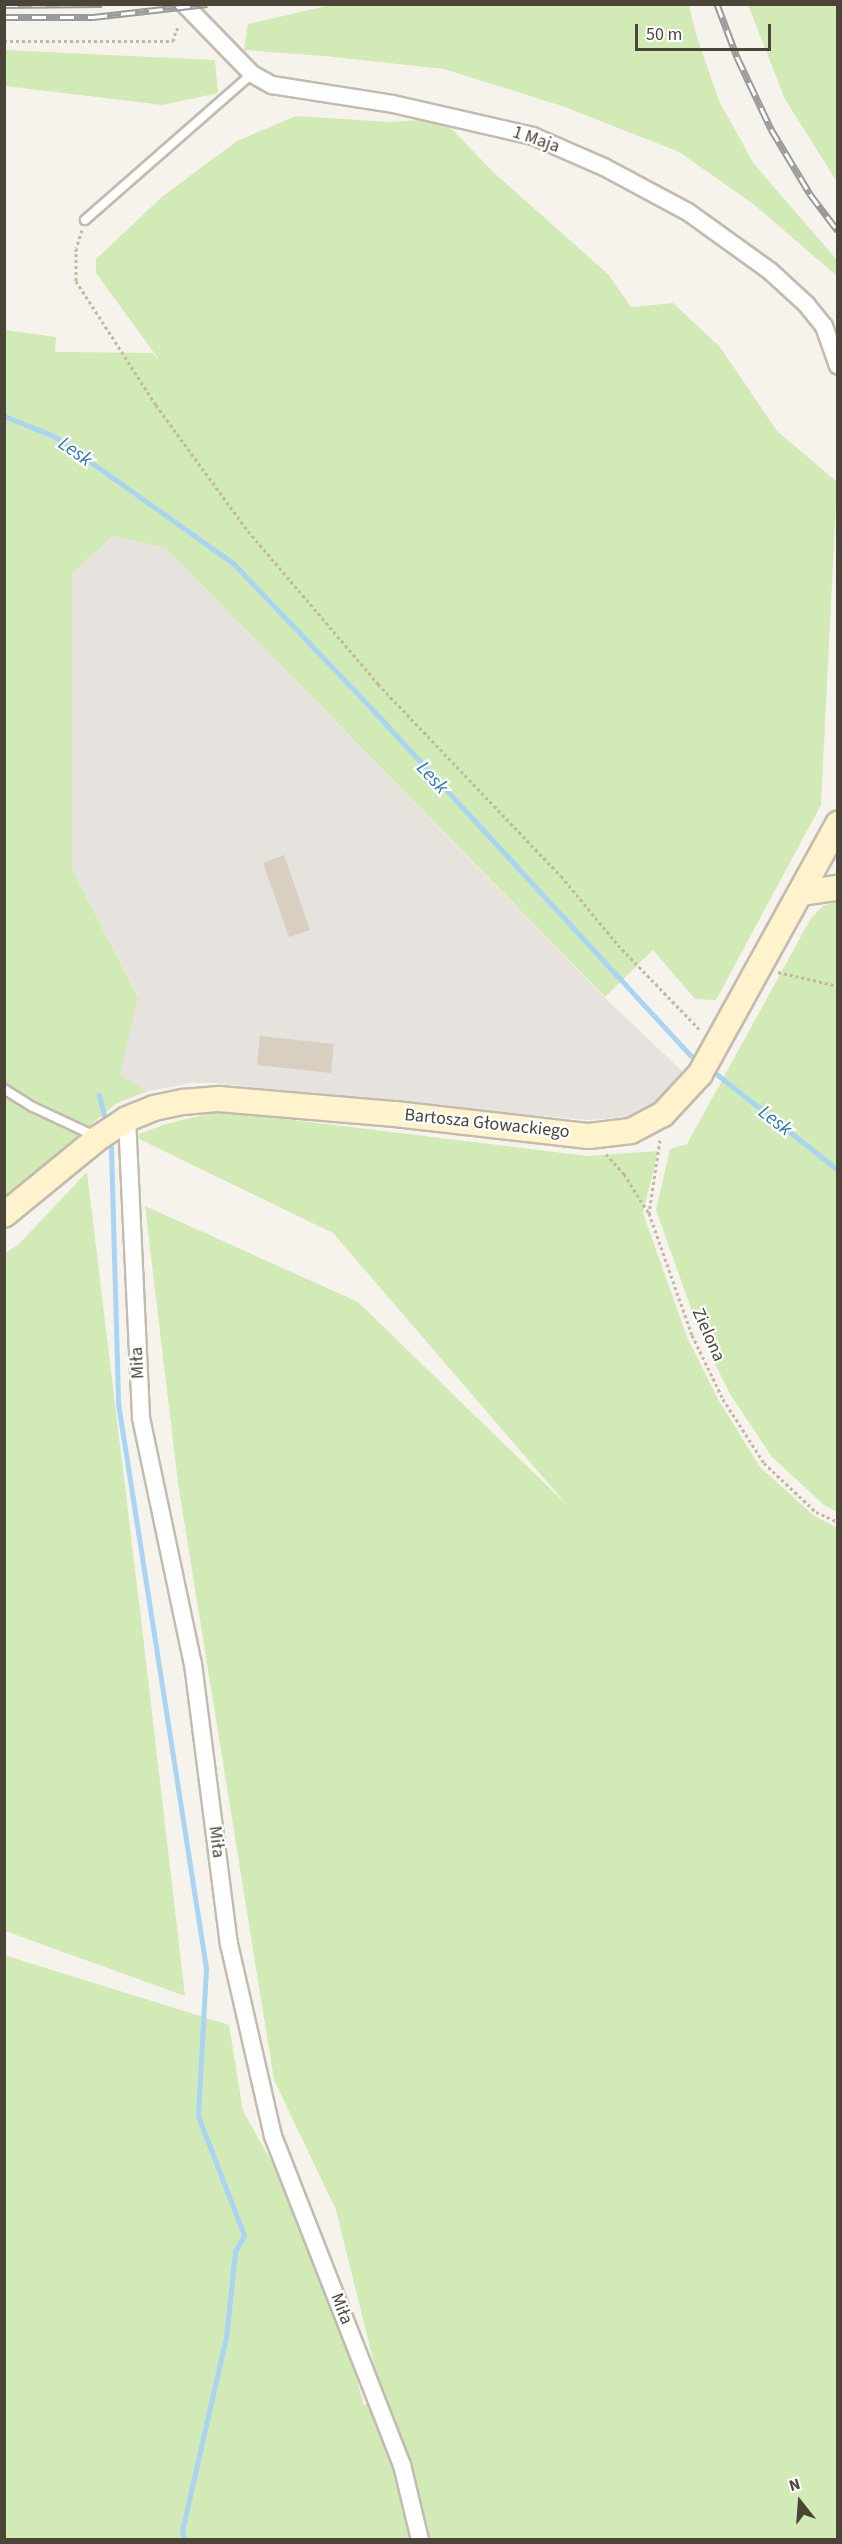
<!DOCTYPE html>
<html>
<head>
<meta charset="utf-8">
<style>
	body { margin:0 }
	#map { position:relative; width:842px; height:2544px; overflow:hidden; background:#f6f3ec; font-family:"Source Sans 3",sans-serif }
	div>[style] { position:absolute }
	.industrial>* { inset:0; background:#e6e2dd }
	.green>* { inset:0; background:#d2eab5 }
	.stream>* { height:5px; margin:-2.5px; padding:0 2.5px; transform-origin:2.5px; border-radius:2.5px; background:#a9d4f2 }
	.building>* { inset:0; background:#d8cfc1 }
	.path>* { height:3px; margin-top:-1.5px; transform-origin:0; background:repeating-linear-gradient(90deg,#c4b79f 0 3px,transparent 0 6px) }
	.roads { filter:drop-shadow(2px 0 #c2bbae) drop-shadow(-2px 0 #c2bbae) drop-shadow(0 2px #c2bbae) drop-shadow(0 -2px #c2bbae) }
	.lane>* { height:8px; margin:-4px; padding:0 4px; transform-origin:4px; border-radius:4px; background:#fff }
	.street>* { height:16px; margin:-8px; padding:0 8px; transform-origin:8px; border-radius:8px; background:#fff }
	.secondary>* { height:24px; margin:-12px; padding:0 12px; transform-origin:12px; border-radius:12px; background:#fff3cd }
	.rail>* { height:7px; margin-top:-3.5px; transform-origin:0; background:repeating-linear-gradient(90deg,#fff 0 14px,#9a9a9a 0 28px); box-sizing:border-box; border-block:2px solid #9a9a9a }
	span { translate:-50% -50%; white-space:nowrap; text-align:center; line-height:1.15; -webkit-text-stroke:4.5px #fff; paint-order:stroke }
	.street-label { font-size:18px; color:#4b4439 }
	.water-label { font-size:20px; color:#2e7ab2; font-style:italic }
	.frame { position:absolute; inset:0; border:6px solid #4b4439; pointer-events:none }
	.north { position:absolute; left:770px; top:2472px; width:60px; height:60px; -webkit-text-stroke:4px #fff; paint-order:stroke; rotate:343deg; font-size:16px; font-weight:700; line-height:24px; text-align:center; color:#4b4439 }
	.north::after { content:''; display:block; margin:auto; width:21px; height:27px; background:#4b4439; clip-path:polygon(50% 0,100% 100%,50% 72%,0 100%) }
	.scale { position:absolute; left:635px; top:24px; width:136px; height:27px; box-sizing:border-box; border:3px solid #4b4439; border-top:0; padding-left:8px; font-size:18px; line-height:21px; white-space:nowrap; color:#4b4439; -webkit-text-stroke:4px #fff; paint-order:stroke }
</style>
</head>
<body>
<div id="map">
	<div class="industrial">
		<div style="clip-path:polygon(113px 536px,166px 548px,604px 997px,685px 1074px,663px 1099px,640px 1116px,590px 1120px,393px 1103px,216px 1083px,191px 1083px,148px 1091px,120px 1075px,138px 996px,72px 869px,72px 573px)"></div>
	</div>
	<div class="green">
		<div style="clip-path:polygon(331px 5px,689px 5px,696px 34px,719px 101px,754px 164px,837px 260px,837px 276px,752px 203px,679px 152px,565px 107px,444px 69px,324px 56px,244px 50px,248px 24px)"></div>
		<div style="clip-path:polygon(748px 5px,837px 5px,837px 182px,785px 99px)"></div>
		<div style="clip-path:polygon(5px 50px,215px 60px,218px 93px,163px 105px,5px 86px)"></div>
		<div style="clip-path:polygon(296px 116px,391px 122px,421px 120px,448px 125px,493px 172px,608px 274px,631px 307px,673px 303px,720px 347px,777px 431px,837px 482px,821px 805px,716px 1000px,695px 999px,653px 950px,605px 997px,166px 548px,113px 536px,72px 573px,72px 869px,138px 997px,120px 1075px,148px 1091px,117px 1103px,5px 1196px,5px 330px,56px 337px,55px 352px,153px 353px,163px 365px,96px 273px,96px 259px,163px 196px,237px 141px)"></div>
		<div style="clip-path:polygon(838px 902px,838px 1512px,837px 1512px,824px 1505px,772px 1457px,730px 1394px,699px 1331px,656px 1210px,670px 1149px,687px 1144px,811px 918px,823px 906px)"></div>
		<div style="clip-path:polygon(219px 1111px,587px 1156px,658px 1151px,643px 1213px,687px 1337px,719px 1401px,760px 1467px,813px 1515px,837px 1528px,837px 2539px,5px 2539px,4px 1955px,229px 2025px,243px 2111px,318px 2244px,364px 2405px,383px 2400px,336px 2210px,274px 2080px,178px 1483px,145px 1206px,358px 1302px,567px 1505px,333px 1233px,133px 1136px,166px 1124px)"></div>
		<div style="clip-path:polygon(87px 1172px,142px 1627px,185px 1996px,5px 1931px,5px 1253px,18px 1245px)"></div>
	</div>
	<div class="stream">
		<div style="left:4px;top:416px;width:54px;rotate:21.8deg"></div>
		<div style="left:54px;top:436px;width:219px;rotate:35.4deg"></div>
		<div style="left:233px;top:563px;width:199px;rotate:46.4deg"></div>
		<div style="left:370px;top:707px;width:473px;rotate:47.4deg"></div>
		<div style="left:690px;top:1055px;width:12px;rotate:31deg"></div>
		<div style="left:710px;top:1069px;width:163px;rotate:38.3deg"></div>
		<div style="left:99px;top:1095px;width:21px;rotate:76deg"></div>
		<div style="left:111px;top:1148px;width:255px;rotate:88.4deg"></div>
		<div style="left:118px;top:1403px;width:572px;rotate:81.15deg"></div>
		<div style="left:206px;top:1968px;width:148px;rotate:93.1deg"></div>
		<div style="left:198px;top:2116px;width:128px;rotate:68.9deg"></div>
		<div style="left:244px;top:2235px;width:19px;rotate:118deg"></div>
		<div style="left:235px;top:2252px;width:85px;rotate:96deg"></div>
		<div style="left:226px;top:2337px;width:198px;rotate:102.8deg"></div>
		<div style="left:182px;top:2530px;width:10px;rotate:79deg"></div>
	</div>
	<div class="building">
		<div style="clip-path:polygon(284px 855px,310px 930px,289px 937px,263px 863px)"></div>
		<div style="clip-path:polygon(260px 1036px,334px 1044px,331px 1073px,257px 1065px)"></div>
	</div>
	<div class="path">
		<div style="left:4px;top:41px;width:169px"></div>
		<div style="left:173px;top:41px;width:11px;rotate:-75deg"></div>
		<div style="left:176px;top:30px;width:6px;rotate:-39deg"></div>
		<div style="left:82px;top:230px;width:19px;rotate:108deg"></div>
		<div style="left:76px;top:248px;width:33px;rotate:90deg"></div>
		<div style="left:76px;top:281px;width:148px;rotate:57.2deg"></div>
		<div style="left:156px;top:405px;width:156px;rotate:53.9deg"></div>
		<div style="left:248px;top:531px;width:201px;rotate:49.6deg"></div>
		<div style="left:378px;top:684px;width:265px;rotate:46.4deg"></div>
		<div style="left:561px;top:876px;width:89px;rotate:50.4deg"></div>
		<div style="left:618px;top:945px;width:118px;rotate:46deg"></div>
		<div style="left:778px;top:972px;width:62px;rotate:13.1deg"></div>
		<div style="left:660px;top:1140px;width:74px;rotate:98.6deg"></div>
		<div style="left:649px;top:1213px;width:129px;rotate:70.6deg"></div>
		<div style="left:692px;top:1335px;width:71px;rotate:64.2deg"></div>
		<div style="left:723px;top:1399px;width:76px;rotate:57.4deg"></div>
		<div style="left:764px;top:1463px;width:71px;rotate:43.3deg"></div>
		<div style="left:816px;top:1512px;width:24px;rotate:24deg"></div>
		<div style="left:606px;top:1154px;width:27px;rotate:48deg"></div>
		<div style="left:624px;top:1174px;width:45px;rotate:57.7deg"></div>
	</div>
	<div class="roads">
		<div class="lane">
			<div style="left:85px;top:220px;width:222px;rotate:-41.2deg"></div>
			<div style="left:4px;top:1089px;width:34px;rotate:32deg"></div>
			<div style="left:33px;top:1107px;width:68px;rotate:25.1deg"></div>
		</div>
		<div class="street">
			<div style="left:184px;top:4px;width:98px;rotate:45.8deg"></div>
			<div style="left:252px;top:74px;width:23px;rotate:29deg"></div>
			<div style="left:272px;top:85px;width:122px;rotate:8.9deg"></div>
			<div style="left:393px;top:104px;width:144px;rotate:12.9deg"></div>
			<div style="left:533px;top:136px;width:77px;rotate:23.6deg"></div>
			<div style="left:604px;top:167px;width:95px;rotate:28.2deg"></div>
			<div style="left:688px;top:212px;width:101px;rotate:35.7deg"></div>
			<div style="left:770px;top:271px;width:49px;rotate:42.5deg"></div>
			<div style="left:806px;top:304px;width:28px;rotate:51deg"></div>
			<div style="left:824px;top:326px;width:42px;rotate:70.7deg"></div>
			<div style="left:127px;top:1119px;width:299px;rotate:87.3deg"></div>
			<div style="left:141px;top:1418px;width:251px;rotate:78.1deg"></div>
			<div style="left:193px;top:1664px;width:282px;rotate:82.7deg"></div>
			<div style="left:229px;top:1944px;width:197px;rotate:77.1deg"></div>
			<div style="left:273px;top:2136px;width:353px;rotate:68.6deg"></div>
			<div style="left:402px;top:2465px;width:77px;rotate:76.5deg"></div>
		</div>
		<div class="secondary">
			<div style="left:801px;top:893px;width:37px;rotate:-8deg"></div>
			<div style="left:4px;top:1215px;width:122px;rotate:-39.3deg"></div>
			<div style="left:98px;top:1138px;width:35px;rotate:-33deg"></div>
			<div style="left:127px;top:1119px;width:29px;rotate:-22deg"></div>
			<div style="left:154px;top:1108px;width:30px;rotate:-12deg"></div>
			<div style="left:183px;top:1102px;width:36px;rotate:-5deg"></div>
			<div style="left:219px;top:1099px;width:177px;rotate:4.9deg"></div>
			<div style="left:395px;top:1114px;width:195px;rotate:6.5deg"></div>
			<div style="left:589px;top:1136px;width:42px;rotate:-6.8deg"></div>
			<div style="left:631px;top:1131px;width:36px;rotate:-28deg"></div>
			<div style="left:663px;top:1114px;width:54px;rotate:-47.2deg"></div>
			<div style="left:700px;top:1074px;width:286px;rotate:-61.1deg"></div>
		</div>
	</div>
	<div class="rail">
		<div style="left:717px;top:4px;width:57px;rotate:69.3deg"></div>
		<div style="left:737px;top:57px;width:80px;rotate:64.7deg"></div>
		<div style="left:771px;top:129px;width:76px;rotate:59deg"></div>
		<div style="left:810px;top:194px;width:46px;rotate:52.9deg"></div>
		<div style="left:4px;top:5px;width:98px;rotate:-0.6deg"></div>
		<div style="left:4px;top:17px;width:89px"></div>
		<div style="left:93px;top:17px;width:115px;rotate:-6.5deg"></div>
	</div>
	<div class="street-label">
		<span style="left:536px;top:140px;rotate:19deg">1 Maja</span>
		<span style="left:487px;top:1124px;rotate:6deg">Bartosza Głowackiego</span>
		<span style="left:708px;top:1335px;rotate:66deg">Zielona</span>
		<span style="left:138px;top:1363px;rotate:-93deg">Miła</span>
		<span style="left:216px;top:1842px;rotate:83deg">Miła</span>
		<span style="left:341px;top:2309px;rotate:69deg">Miła</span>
	</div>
	<div class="water-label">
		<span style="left:75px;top:452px;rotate:35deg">Lesk</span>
		<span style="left:432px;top:778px;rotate:47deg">Lesk</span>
		<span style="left:775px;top:1121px;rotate:38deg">Lesk</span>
	</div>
	<div class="frame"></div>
	<div class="north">N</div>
	<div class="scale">50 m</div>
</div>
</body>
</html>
